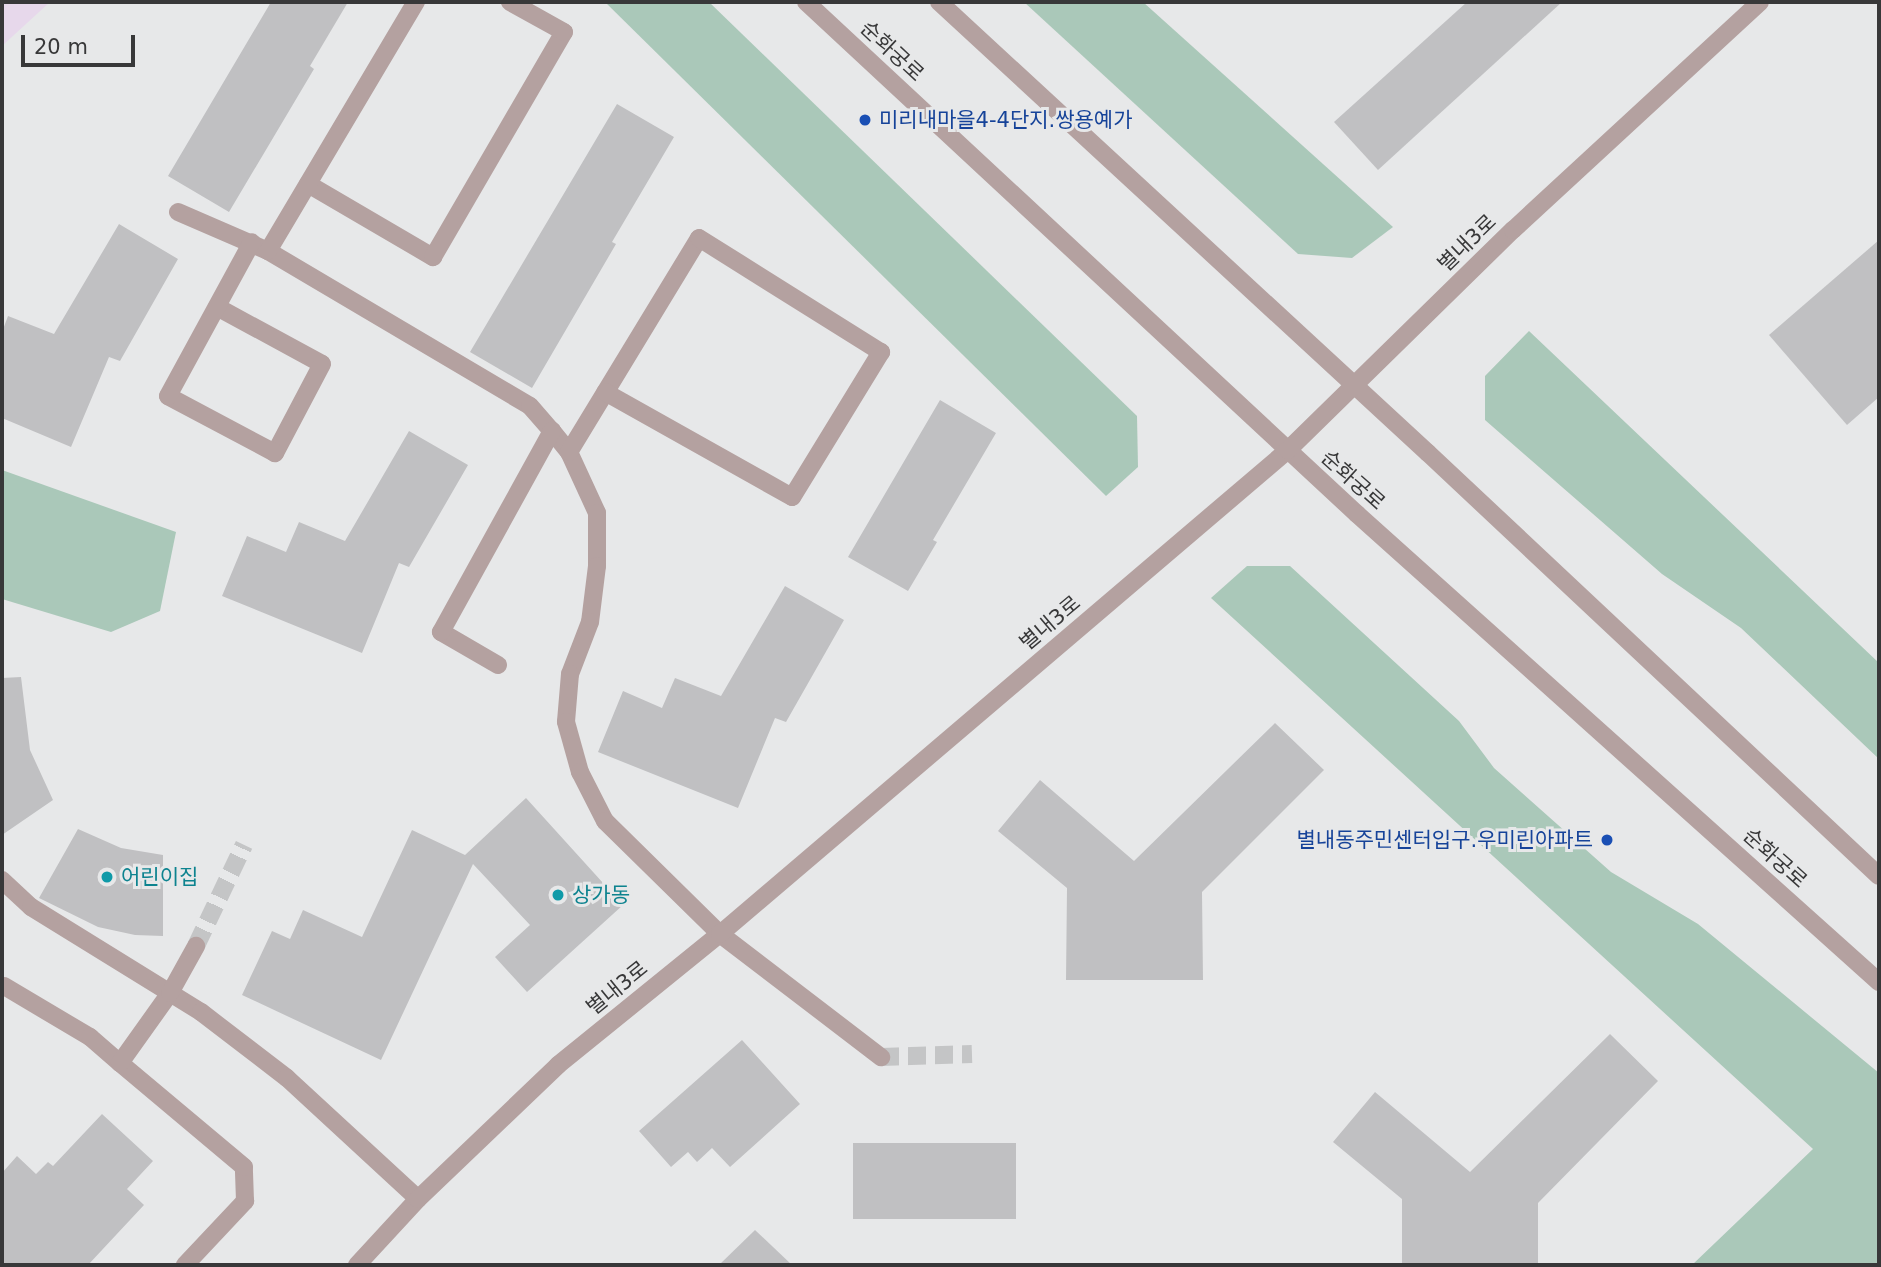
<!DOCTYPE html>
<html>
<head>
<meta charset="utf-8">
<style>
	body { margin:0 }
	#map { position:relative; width:1881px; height:1267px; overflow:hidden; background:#e7e8e9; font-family:"DejaVu Sans","Noto Sans KR",sans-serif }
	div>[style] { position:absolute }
	.education>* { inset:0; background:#e7d8eb }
	.green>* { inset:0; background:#aac8b9 }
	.building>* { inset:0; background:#c0c0c2 }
	.minor-tunnel>* { height:18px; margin-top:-9px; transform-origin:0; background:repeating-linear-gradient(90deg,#c4c5c6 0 18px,transparent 0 27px) }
	.minor>* { height:18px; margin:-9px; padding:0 9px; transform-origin:9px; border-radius:9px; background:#b4a1a0 }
	.dots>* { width:19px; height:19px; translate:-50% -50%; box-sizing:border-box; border:4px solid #e7e8e9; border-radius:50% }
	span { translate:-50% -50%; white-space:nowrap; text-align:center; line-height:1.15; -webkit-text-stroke:6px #e7e8e9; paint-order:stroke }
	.street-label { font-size:21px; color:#383839 }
	.transit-label { font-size:21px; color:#164399 }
	.left { translate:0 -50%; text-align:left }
	.right { translate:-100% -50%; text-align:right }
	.culture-label { font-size:21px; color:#0d838f }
	.frame { position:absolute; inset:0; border:4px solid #383839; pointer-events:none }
	.scale { position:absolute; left:21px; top:35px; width:114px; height:32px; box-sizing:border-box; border:4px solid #383839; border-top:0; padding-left:9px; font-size:21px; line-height:24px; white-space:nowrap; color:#383839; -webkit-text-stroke:5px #e7e8e9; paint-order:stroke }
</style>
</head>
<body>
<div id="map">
	<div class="education">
		<div style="clip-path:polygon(2px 2px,50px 2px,2px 46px)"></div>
	</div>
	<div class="green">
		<div style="clip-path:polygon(605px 2px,709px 2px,1137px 416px,1138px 467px,1106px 496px)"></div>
		<div style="clip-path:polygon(1024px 2px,1143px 2px,1393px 227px,1352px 258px,1298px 254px)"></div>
		<div style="clip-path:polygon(1529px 331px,1879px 663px,1879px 759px,1741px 628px,1662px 574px,1485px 420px,1485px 376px)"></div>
		<div style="clip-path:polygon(2px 470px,176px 532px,160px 611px,111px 632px,2px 599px)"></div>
		<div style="clip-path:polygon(1247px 566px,1290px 566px,1459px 721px,1494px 768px,1611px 872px,1698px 924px,1879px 1073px,1879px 1265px,1692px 1265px,1813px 1149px,1211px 598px)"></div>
	</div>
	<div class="building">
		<div style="clip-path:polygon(271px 2px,348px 2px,310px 66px,314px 69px,229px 212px,168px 176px)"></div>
		<div style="clip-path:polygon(1467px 2px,1562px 2px,1378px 170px,1334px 122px)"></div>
		<div style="clip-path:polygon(617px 104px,674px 137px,612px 242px,616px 244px,532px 388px,470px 352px)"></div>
		<div style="clip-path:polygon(119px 224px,178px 259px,120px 361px,109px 357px,71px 447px,2px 418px,2px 332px,8px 316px,54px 334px)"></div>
		<div style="clip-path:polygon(1879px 240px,1879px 397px,1847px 425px,1769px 335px)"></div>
		<div style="clip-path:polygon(940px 400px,996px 433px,933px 540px,937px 542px,908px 591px,848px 557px)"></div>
		<div style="clip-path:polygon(409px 431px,468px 465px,409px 567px,399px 563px,362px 653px,222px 596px,247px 536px,286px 552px,299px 522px,345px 541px)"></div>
		<div style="clip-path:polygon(785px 586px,844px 620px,786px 722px,775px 718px,738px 808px,598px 752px,623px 691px,662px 708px,675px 678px,721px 696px)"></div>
		<div style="clip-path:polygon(21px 677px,30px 750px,53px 800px,2px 835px,2px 678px)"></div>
		<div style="clip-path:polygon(1275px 723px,1324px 770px,1202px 892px,1203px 980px,1066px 980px,1067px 888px,998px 831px,1040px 780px,1134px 861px)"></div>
		<div style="clip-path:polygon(526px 798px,623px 905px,527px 992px,495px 957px,530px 925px,473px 864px,381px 1060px,242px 995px,272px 931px,290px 939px,303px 910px,362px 937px,412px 830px,465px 855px)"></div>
		<div style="clip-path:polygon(78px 829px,121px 848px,163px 855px,163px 936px,135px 935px,98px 927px,39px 898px)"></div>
		<div style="clip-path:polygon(1610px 1034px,1658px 1081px,1538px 1203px,1538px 1265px,1402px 1265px,1402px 1199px,1333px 1142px,1375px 1092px,1470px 1172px)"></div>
		<div style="clip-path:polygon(742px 1040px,800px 1104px,730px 1167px,712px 1148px,697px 1162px,688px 1152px,671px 1167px,639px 1131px)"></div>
		<div style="clip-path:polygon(102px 1114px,153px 1161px,127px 1189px,144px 1205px,88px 1265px,2px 1265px,2px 1173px,17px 1156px,36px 1174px,48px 1162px,53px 1166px)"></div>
		<div style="clip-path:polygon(853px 1143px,1016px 1143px,1016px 1219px,853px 1219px)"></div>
		<div style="clip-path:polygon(755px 1230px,792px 1265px,719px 1265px)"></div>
	</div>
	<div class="minor-tunnel">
		<div style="left:196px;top:946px;width:112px;rotate:-64.6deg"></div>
		<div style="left:881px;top:1057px;width:91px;rotate:-1.9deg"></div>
	</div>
	<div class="minor">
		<div style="left:806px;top:2px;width:752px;rotate:42.9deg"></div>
		<div style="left:1357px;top:514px;width:701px;rotate:41.88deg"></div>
		<div style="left:939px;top:2px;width:665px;rotate:42.69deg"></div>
		<div style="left:1428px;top:453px;width:618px;rotate:43.17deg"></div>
		<div style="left:308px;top:184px;width:145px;rotate:30.3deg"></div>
		<div style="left:433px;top:257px;width:260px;rotate:-59.8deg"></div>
		<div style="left:564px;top:32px;width:62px;rotate:-150.9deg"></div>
		<div style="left:178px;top:212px;width:98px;rotate:23.4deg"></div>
		<div style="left:268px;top:251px;width:304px;rotate:30.6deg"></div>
		<div style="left:530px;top:406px;width:33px;rotate:49deg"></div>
		<div style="left:552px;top:431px;width:27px;rotate:51deg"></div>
		<div style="left:569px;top:452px;width:67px;rotate:65.3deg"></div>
		<div style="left:597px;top:513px;width:53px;rotate:90deg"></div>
		<div style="left:597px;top:566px;width:56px;rotate:97.1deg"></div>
		<div style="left:590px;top:622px;width:56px;rotate:111deg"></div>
		<div style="left:570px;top:674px;width:48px;rotate:94.8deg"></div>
		<div style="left:566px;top:722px;width:52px;rotate:74.4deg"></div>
		<div style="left:580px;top:772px;width:55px;rotate:63deg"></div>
		<div style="left:605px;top:821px;width:161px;rotate:44.5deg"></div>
		<div style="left:720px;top:934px;width:203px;rotate:37.4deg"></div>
		<div style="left:268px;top:251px;width:290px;rotate:-59.3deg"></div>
		<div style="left:217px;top:307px;width:119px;rotate:28.5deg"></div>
		<div style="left:322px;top:364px;width:101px;rotate:117.8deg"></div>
		<div style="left:275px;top:453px;width:121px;rotate:-152deg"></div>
		<div style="left:168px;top:396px;width:175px;rotate:-61.4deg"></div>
		<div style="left:569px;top:452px;width:250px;rotate:-58.7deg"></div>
		<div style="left:699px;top:238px;width:215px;rotate:32.1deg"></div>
		<div style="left:881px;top:352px;width:170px;rotate:121.5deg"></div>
		<div style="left:792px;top:497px;width:214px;rotate:-150.7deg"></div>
		<div style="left:498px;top:665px;width:66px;rotate:-149.9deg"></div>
		<div style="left:441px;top:632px;width:230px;rotate:-61.1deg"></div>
		<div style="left:2px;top:880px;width:40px;rotate:43deg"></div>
		<div style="left:31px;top:907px;width:200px;rotate:31.7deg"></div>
		<div style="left:201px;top:1012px;width:108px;rotate:37.5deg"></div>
		<div style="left:287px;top:1078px;width:178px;rotate:42.7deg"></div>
		<div style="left:4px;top:986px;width:100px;rotate:30.7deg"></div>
		<div style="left:90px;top:1037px;width:40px;rotate:41deg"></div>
		<div style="left:185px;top:1265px;width:88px;rotate:-46.8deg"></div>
		<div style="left:245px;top:1201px;width:34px;rotate:-92deg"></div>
		<div style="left:244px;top:1167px;width:162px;rotate:-140deg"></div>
		<div style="left:120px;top:1063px;width:86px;rotate:-54.5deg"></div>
		<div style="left:170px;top:993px;width:54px;rotate:-61deg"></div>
		<div style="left:357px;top:1265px;width:90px;rotate:-47.3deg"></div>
		<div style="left:418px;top:1199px;width:194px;rotate:-43.7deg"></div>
		<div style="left:558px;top:1065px;width:208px;rotate:-39deg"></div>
		<div style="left:720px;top:934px;width:746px;rotate:-40.43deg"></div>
		<div style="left:1288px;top:450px;width:315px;rotate:-44.4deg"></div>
		<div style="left:1513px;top:230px;width:336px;rotate:-42.7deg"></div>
	</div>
	<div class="dots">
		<div style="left:865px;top:120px;background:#1a4fb4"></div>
		<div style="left:1607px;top:840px;background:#1a4fb4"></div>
		<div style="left:107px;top:877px;background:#0f9aa8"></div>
		<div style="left:558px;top:895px;background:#0f9aa8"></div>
	</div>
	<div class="street-label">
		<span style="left:892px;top:51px;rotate:43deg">순화궁로</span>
		<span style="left:1467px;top:243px;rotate:-44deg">별내3로</span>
		<span style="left:1353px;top:480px;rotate:42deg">순화궁로</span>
		<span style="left:1050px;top:623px;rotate:-40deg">별내3로</span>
		<span style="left:1775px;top:858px;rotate:42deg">순화궁로</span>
		<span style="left:617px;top:988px;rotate:-39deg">별내3로</span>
	</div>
	<div class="transit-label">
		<span class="left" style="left:879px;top:120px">미리내마을4-4단지.쌍용예가</span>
		<span class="right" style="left:1593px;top:840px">별내동주민센터입구.우미린아파트</span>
	</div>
	<div class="culture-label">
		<span class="left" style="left:121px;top:877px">어린이집</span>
		<span class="left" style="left:572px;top:895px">상가동</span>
	</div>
	<div class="frame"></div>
	<div class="scale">20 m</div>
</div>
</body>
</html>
